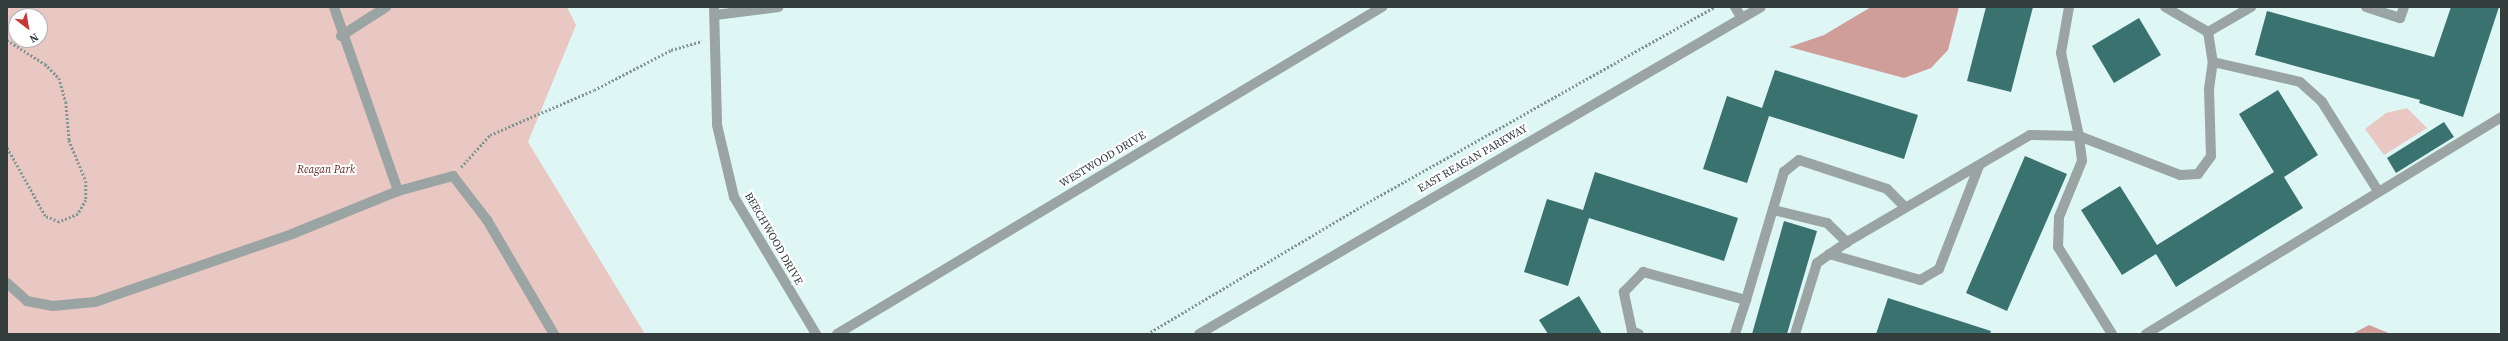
<!DOCTYPE html>
<html>
<head>
<meta charset="utf-8">
<style>
	body { margin:0 }
	#map { position:relative; width:2508px; height:341px; overflow:hidden; background:#def7f5; font-family:"Source Serif 4",serif }
	div>[style] { position:absolute }
	.green>* { inset:0; background:#e9c7c3 }
	.water>* { inset:0; background:#d09e98 }
	.building>* { inset:0; background:#3a726f }
	.path>* { height:2.5px; margin-top:-1.25px; transform-origin:0; background:repeating-linear-gradient(90deg,#849694 0 2px,transparent 0 4px) }
	.minor>* { height:10px; margin:-5px; padding:0 5px; transform-origin:5px; border-radius:5px; background:#9aa4a3 }
	span { translate:-50% -50%; white-space:nowrap; text-align:center; line-height:1.15; -webkit-text-stroke:4px #fff; paint-order:stroke }
	.street-label { font-size:11px; color:#333d3c }
	.park-label { font-size:11px; color:#692b26; font-style:italic }
	.frame { position:absolute; inset:0; border:8px solid #333d3c; pointer-events:none }
	.north { position:absolute; left:8px; top:8px; width:40px; height:40px; box-sizing:border-box; background:#fff; border:1px solid #adb1b1; border-radius:50%; rotate:149deg; font-size:11px; font-weight:700; line-height:16px; text-align:center; color:#333d3c }
	.north::after { content:''; display:block; margin:auto; width:14px; height:18px; background:#c73835; clip-path:polygon(50% 0,100% 100%,50% 72%,0 100%) }
</style>
</head>
<body>
<div id="map">
	<div class="green">
		<div style="clip-path:polygon(evenodd,7px 7px,567px 7px,576px 25px,528px 142px,645px 334px,7px 334px,7px 7px,16px 16px,40px 16px,40px 40px,16px 40px,16px 16px)"></div>
		<div style="clip-path:polygon(2407px 108px,2427px 128px,2384px 155px,2365px 129px,2386px 113px)"></div>
	</div>
	<div class="water">
		<div style="clip-path:polygon(1871px 7px,1959px 7px,1948px 50px,1931px 68px,1904px 78px,1789px 47px,1824px 35px)"></div>
		<div style="clip-path:polygon(2369px 325px,2391px 334px,2352px 334px)"></div>
	</div>
	<div class="building">
		<div style="clip-path:polygon(1986px 7px,2033px 7px,2011px 92px,1967px 81px)"></div>
		<div style="clip-path:polygon(2451px 7px,2499px 7px,2463px 117px,2419px 103px,2420px 100px,2255px 55px,2267px 11px,2434px 57px)"></div>
		<div style="clip-path:polygon(2139px 18px,2161px 55px,2114px 83px,2092px 46px)"></div>
		<div style="clip-path:polygon(1775px 70px,1918px 115px,1904px 159px,1769px 116px,1747px 183px,1703px 169px,1727px 96px,1762px 108px)"></div>
		<div style="clip-path:polygon(2278px 90px,2318px 155px,2284px 177px,2303px 208px,2176px 287px,2156px 254px,2122px 275px,2081px 210px,2120px 186px,2157px 245px,2274px 172px,2239px 114px)"></div>
		<div style="clip-path:polygon(2444px 122px,2454px 137px,2396px 173px,2387px 158px)"></div>
		<div style="clip-path:polygon(2025px 156px,2067px 174px,2007px 311px,1966px 293px)"></div>
		<div style="clip-path:polygon(1595px 172px,1738px 218px,1724px 261px,1589px 218px,1568px 286px,1524px 272px,1547px 199px,1583px 210px)"></div>
		<div style="clip-path:polygon(1784px 221px,1817px 231px,1787px 334px,1752px 334px)"></div>
		<div style="clip-path:polygon(1579px 296px,1602px 334px,1548px 334px,1539px 320px)"></div>
		<div style="clip-path:polygon(1888px 298px,1991px 331px,1990px 334px,1876px 334px)"></div>
	</div>
	<div class="path">
		<div style="left:7px;top:40px;width:45px;rotate:32.3deg"></div>
		<div style="left:45px;top:64px;width:20px;rotate:45deg"></div>
		<div style="left:59px;top:78px;width:25px;rotate:74deg"></div>
		<div style="left:66px;top:102px;width:38px;rotate:85deg"></div>
		<div style="left:69px;top:140px;width:44px;rotate:67.5deg"></div>
		<div style="left:86px;top:181px;width:19px;rotate:90deg"></div>
		<div style="left:86px;top:200px;width:16px;rotate:120deg"></div>
		<div style="left:78px;top:214px;width:21px;rotate:157deg"></div>
		<div style="left:59px;top:222px;width:15px;rotate:-157deg"></div>
		<div style="left:45px;top:216px;width:78px;rotate:-119.2deg"></div>
		<div style="left:461px;top:167px;width:43px;rotate:-47.8deg"></div>
		<div style="left:490px;top:135px;width:113px;rotate:-23.4deg"></div>
		<div style="left:594px;top:90px;width:87px;rotate:-27.5deg"></div>
		<div style="left:671px;top:50px;width:32px;rotate:-16deg"></div>
		<div style="left:1147px;top:334px;width:252px;rotate:-30.8deg"></div>
		<div style="left:1363px;top:205px;width:404px;rotate:-29.4deg"></div>
	</div>
	<div class="minor">
		<div style="left:334px;top:7px;width:195px;rotate:70.8deg"></div>
		<div style="left:398px;top:191px;width:57px;rotate:-15.3deg"></div>
		<div style="left:453px;top:176px;width:56px;rotate:52.3deg"></div>
		<div style="left:487px;top:220px;width:132px;rotate:59.6deg"></div>
		<div style="left:714px;top:7px;width:118px;rotate:88.5deg"></div>
		<div style="left:717px;top:125px;width:74px;rotate:76.7deg"></div>
		<div style="left:734px;top:197px;width:160px;rotate:59.1deg"></div>
		<div style="left:1735px;top:7px;width:13px;rotate:58deg"></div>
		<div style="left:2165px;top:7px;width:50px;rotate:30.2deg"></div>
		<div style="left:2208px;top:32px;width:30px;rotate:81deg"></div>
		<div style="left:2213px;top:62px;width:89px;rotate:12.9deg"></div>
		<div style="left:2300px;top:82px;width:30px;rotate:42deg"></div>
		<div style="left:2322px;top:102px;width:105px;rotate:57.8deg"></div>
		<div style="left:2366px;top:7px;width:36px;rotate:18deg"></div>
		<div style="left:2400px;top:18px;width:12px;rotate:-70deg"></div>
		<div style="left:715px;top:15px;width:64px;rotate:-7.1deg"></div>
		<div style="left:2208px;top:32px;width:50px;rotate:-30.2deg"></div>
		<div style="left:341px;top:36px;width:54px;rotate:-32.8deg"></div>
		<div style="left:1773px;top:210px;width:56px;rotate:13.5deg"></div>
		<div style="left:1827px;top:223px;width:28px;rotate:44deg"></div>
		<div style="left:1847px;top:242px;width:37px;rotate:145deg"></div>
		<div style="left:1817px;top:263px;width:74px;rotate:107.2deg"></div>
		<div style="left:1847px;top:242px;width:212px;rotate:-30.3deg"></div>
		<div style="left:2030px;top:135px;width:49px;rotate:1.2deg"></div>
		<div style="left:2079px;top:136px;width:85px;rotate:-102.2deg"></div>
		<div style="left:2061px;top:53px;width:47px;rotate:-80.1deg"></div>
		<div style="left:1829px;top:254px;width:95px;rotate:15.9deg"></div>
		<div style="left:1920px;top:280px;width:22px;rotate:-30deg"></div>
		<div style="left:1939px;top:269px;width:110px;rotate:-68.8deg"></div>
		<div style="left:7px;top:283px;width:27px;rotate:42deg"></div>
		<div style="left:27px;top:301px;width:25px;rotate:11deg"></div>
		<div style="left:52px;top:306px;width:43px;rotate:-5.3deg"></div>
		<div style="left:95px;top:302px;width:208px;rotate:-19deg"></div>
		<div style="left:292px;top:234px;width:114px;rotate:-22.1deg"></div>
		<div style="left:837px;top:334px;width:636px;rotate:-30.96deg"></div>
		<div style="left:1199px;top:334px;width:650px;rotate:-30.19deg"></div>
		<div style="left:1639px;top:334px;width:8px;rotate:-157deg"></div>
		<div style="left:1632px;top:331px;width:40px;rotate:-102deg"></div>
		<div style="left:1624px;top:292px;width:28px;rotate:-46deg"></div>
		<div style="left:1643px;top:272px;width:107px;rotate:15.2deg"></div>
		<div style="left:1746px;top:300px;width:134px;rotate:-73.5deg"></div>
		<div style="left:1784px;top:172px;width:19px;rotate:-39deg"></div>
		<div style="left:1799px;top:160px;width:93px;rotate:18.2deg"></div>
		<div style="left:1887px;top:189px;width:25px;rotate:45deg"></div>
		<div style="left:1735px;top:334px;width:36px;rotate:-72deg"></div>
		<div style="left:2112px;top:334px;width:102px;rotate:-121.8deg"></div>
		<div style="left:2058px;top:247px;width:30px;rotate:-88deg"></div>
		<div style="left:2059px;top:217px;width:61px;rotate:-67.7deg"></div>
		<div style="left:2082px;top:161px;width:25px;rotate:-97deg"></div>
		<div style="left:2079px;top:136px;width:108px;rotate:21.1deg"></div>
		<div style="left:2180px;top:175px;width:18px;rotate:-3deg"></div>
		<div style="left:2198px;top:174px;width:22px;rotate:-54deg"></div>
		<div style="left:2211px;top:156px;width:67px;rotate:-91.7deg"></div>
		<div style="left:2209px;top:89px;width:27px;rotate:-82deg"></div>
		<div style="left:2146px;top:334px;width:416px;rotate:-31.4deg"></div>
	</div>
	<div class="street-label">
		<span style="left:1473px;top:159px;rotate:-30deg">EAST REAGAN PARKWAY</span>
		<span style="left:1103px;top:160px;rotate:-31deg">WESTWOOD DRIVE</span>
		<span style="left:773px;top:239px;rotate:60deg">BEECHWOOD DRIVE</span>
	</div>
	<div class="park-label">
		<span style="left:326px;top:170px">Reagan Park</span>
	</div>
	<div class="frame"></div>
	<div class="north">N</div>
</div>
</body>
</html>
